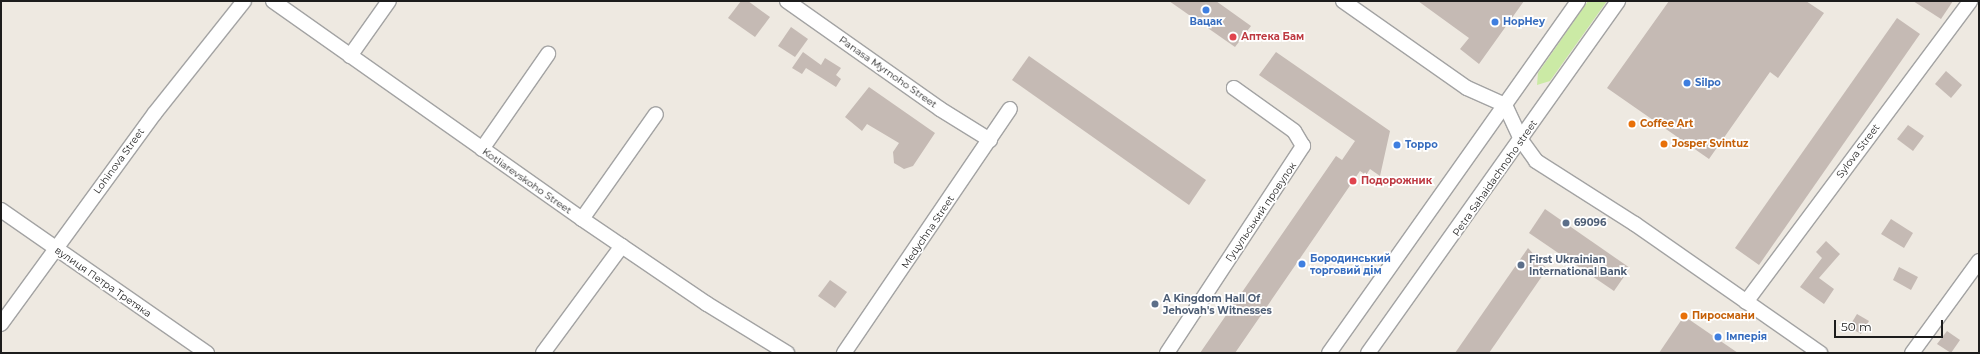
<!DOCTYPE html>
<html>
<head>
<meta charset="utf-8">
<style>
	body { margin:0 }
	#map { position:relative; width:1980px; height:354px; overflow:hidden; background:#eee9e1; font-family:Montserrat,sans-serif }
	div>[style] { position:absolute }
	.grass>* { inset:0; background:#cbeaa5 }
	.building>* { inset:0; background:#c5bab4 }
	.roads { filter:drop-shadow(1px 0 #a3a3a3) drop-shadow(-1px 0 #a3a3a3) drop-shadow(0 1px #a3a3a3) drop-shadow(0 -1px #a3a3a3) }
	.minor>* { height:14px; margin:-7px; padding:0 7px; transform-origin:7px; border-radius:7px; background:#fff }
	.dots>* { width:11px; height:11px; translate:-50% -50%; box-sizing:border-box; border:2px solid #fff; border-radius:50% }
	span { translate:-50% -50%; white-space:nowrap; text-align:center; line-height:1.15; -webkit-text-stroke:3.5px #fff; paint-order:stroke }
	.shop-label { font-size:10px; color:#366cbe; font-weight:700 }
	.left { translate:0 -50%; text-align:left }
	.health-label { font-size:10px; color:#be3a42; font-weight:700 }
	.street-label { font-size:10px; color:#1c1c1c }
	.food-label { font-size:10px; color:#c56008; font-weight:700 }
	.service-label { font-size:10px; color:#4e5e75; font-weight:700 }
	.frame { position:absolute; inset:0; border:2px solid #1c1c1c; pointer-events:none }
	.scale { position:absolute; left:1834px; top:320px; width:109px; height:18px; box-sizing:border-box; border:2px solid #1c1c1c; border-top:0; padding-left:5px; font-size:12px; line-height:14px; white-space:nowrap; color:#1c1c1c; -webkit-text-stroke:3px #fff; paint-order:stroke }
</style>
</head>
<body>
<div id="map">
	<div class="grass">
		<div style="clip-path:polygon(1588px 1px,1607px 1px,1550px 81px,1537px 85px,1538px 73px)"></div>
	</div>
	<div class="building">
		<div style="clip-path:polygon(741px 1px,748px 1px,770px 17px,755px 37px,728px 18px)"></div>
		<div style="clip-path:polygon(1169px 1px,1216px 1px,1251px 26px,1235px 47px)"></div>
		<div style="clip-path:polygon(1418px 1px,1524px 1px,1479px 64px,1460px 49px,1469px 38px)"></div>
		<div style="clip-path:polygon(1669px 1px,1806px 1px,1824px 13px,1778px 78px,1770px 72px,1709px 159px,1607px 88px)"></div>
		<div style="clip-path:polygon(1913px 1px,1953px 1px,1941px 19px)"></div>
		<div style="clip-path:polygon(1897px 18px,1920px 34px,1759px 265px,1735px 248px)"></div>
		<div style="clip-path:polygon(791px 27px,808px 39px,795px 57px,778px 46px)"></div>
		<div style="clip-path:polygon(803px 52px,821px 65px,825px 58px,841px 68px,836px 75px,841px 79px,836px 87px,806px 68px,802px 74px,792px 68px)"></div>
		<div style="clip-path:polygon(1276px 52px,1390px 131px,1380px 176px,1370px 169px,1366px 175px,1360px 171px,1235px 353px,1200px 353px,1336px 156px,1342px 160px,1355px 141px,1259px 75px)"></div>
		<div style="clip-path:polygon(1029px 56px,1206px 180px,1189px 205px,1012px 80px)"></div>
		<div style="clip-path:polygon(1946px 71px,1962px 85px,1951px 98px,1935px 84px)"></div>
		<div style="clip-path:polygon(869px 87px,935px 133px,913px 166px,904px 169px,894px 163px,893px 152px,899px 143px,867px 124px,862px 131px,845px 117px)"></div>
		<div style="clip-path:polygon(1908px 125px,1924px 136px,1913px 151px,1897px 139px)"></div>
		<div style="clip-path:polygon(1545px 209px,1630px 268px,1614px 291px,1529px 233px)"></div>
		<div style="clip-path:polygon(1891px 219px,1913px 233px,1904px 248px,1881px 234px)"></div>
		<div style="clip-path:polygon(1826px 241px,1840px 254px,1819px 278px,1834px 289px,1824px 304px,1800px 287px,1822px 258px,1816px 252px)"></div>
		<div style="clip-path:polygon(1528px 248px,1547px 269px,1489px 353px,1455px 353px)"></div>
		<div style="clip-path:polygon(1899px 267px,1918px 277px,1911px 290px,1893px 280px)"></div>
		<div style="clip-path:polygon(830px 280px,847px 292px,835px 308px,818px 296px)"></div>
		<div style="clip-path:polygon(1857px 314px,1869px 321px,1861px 334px,1849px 327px)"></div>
		<div style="clip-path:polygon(1684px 316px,1738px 353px,1659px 353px)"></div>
		<div style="clip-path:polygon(1947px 331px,1960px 340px,1951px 353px,1937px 344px)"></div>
	</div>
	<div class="roads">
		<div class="minor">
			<div style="left:273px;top:1px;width:378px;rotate:35.2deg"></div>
			<div style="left:582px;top:219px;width:151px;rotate:34.2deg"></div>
			<div style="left:707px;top:304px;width:94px;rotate:31.5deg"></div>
			<div style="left:787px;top:1px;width:187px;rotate:35.2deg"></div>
			<div style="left:940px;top:109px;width:59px;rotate:31.8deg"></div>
			<div style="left:1343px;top:1px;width:151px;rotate:35.1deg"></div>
			<div style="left:1467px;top:88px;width:42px;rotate:24.1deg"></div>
			<div style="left:1505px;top:105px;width:38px;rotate:65deg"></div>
			<div style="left:1521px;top:140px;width:26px;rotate:54deg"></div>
			<div style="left:1536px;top:161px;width:117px;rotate:32.5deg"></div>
			<div style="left:1635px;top:224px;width:226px;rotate:34.9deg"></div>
			<div style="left:350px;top:56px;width:67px;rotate:-54.7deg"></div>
			<div style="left:482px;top:149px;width:116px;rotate:-55.2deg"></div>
			<div style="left:1px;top:210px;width:251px;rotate:34.8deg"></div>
			<div style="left:582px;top:219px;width:128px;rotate:-54.8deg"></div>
			<div style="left:1746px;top:302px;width:375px;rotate:-53.3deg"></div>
			<div style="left:1px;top:324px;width:261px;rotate:-53.9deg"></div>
			<div style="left:155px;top:113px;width:143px;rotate:-51.5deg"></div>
			<div style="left:543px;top:353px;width:133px;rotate:-53.6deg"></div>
			<div style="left:844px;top:353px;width:295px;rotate:-55.8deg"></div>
			<div style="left:1167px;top:353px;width:248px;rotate:-56.7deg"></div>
			<div style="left:1303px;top:146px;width:17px;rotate:-121deg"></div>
			<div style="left:1294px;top:131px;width:74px;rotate:-144.4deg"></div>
			<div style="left:1329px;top:353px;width:431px;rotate:-54.7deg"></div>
			<div style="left:1368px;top:353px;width:432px;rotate:-54.6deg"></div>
			<div style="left:1912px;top:353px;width:114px;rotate:-53.9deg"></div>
		</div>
	</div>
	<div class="dots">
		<div style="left:1206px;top:10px;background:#3f7fe0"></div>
		<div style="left:1495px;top:22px;background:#3f7fe0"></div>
		<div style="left:1233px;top:37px;background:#e0444e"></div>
		<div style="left:1687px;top:83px;background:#3f7fe0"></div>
		<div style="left:1632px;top:124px;background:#e8710a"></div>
		<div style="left:1664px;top:144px;background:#e8710a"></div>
		<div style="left:1397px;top:145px;background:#3f7fe0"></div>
		<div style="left:1353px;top:181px;background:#e0444e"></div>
		<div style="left:1566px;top:223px;background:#5c6f8a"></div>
		<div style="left:1302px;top:264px;background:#3f7fe0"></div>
		<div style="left:1521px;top:265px;background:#5c6f8a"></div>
		<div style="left:1155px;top:304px;background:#5c6f8a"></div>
		<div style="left:1684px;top:316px;background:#e8710a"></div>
		<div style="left:1718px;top:337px;background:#3f7fe0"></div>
	</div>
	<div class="shop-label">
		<span style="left:1206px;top:22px">Вацак</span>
		<span class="left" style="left:1503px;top:22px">HopHey</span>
		<span class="left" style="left:1695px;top:83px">Silpo</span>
		<span class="left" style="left:1405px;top:145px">Торро</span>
		<span class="left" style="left:1310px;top:264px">Бородинський<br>торговий дім</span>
		<span class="left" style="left:1726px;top:337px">Імперія</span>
	</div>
	<div class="health-label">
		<span class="left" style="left:1241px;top:37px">Аптека Бам</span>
		<span class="left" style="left:1361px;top:181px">Подорожник</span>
	</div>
	<div class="street-label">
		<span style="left:888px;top:72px;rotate:35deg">Panasa Myrnoho Street</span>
		<span style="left:1858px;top:151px;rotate:-53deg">Sylova Street</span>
		<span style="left:119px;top:161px;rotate:-54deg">Lohinova Street</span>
		<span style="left:1495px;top:178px;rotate:-55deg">Petra Sahaidachnoho street</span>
		<span style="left:527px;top:181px;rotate:35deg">Kotliarevskoho Street</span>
		<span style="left:1261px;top:212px;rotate:-56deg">Гуцульський провулок</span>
		<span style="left:928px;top:232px;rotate:-56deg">Medychna Street</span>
		<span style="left:103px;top:282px;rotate:35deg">вулиця Петра Третяка</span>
	</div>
	<div class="food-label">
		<span class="left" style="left:1640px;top:124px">Coffee Art</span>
		<span class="left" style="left:1672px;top:144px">Josper Svintuz</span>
		<span class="left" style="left:1692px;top:316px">Пиросмани</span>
	</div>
	<div class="service-label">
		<span class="left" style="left:1574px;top:223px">69096</span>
		<span class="left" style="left:1529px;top:265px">First Ukrainian<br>International Bank</span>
		<span class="left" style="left:1163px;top:304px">A Kingdom Hall Of<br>Jehovah's Witnesses</span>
	</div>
	<div class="frame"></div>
	<div class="scale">50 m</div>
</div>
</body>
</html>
